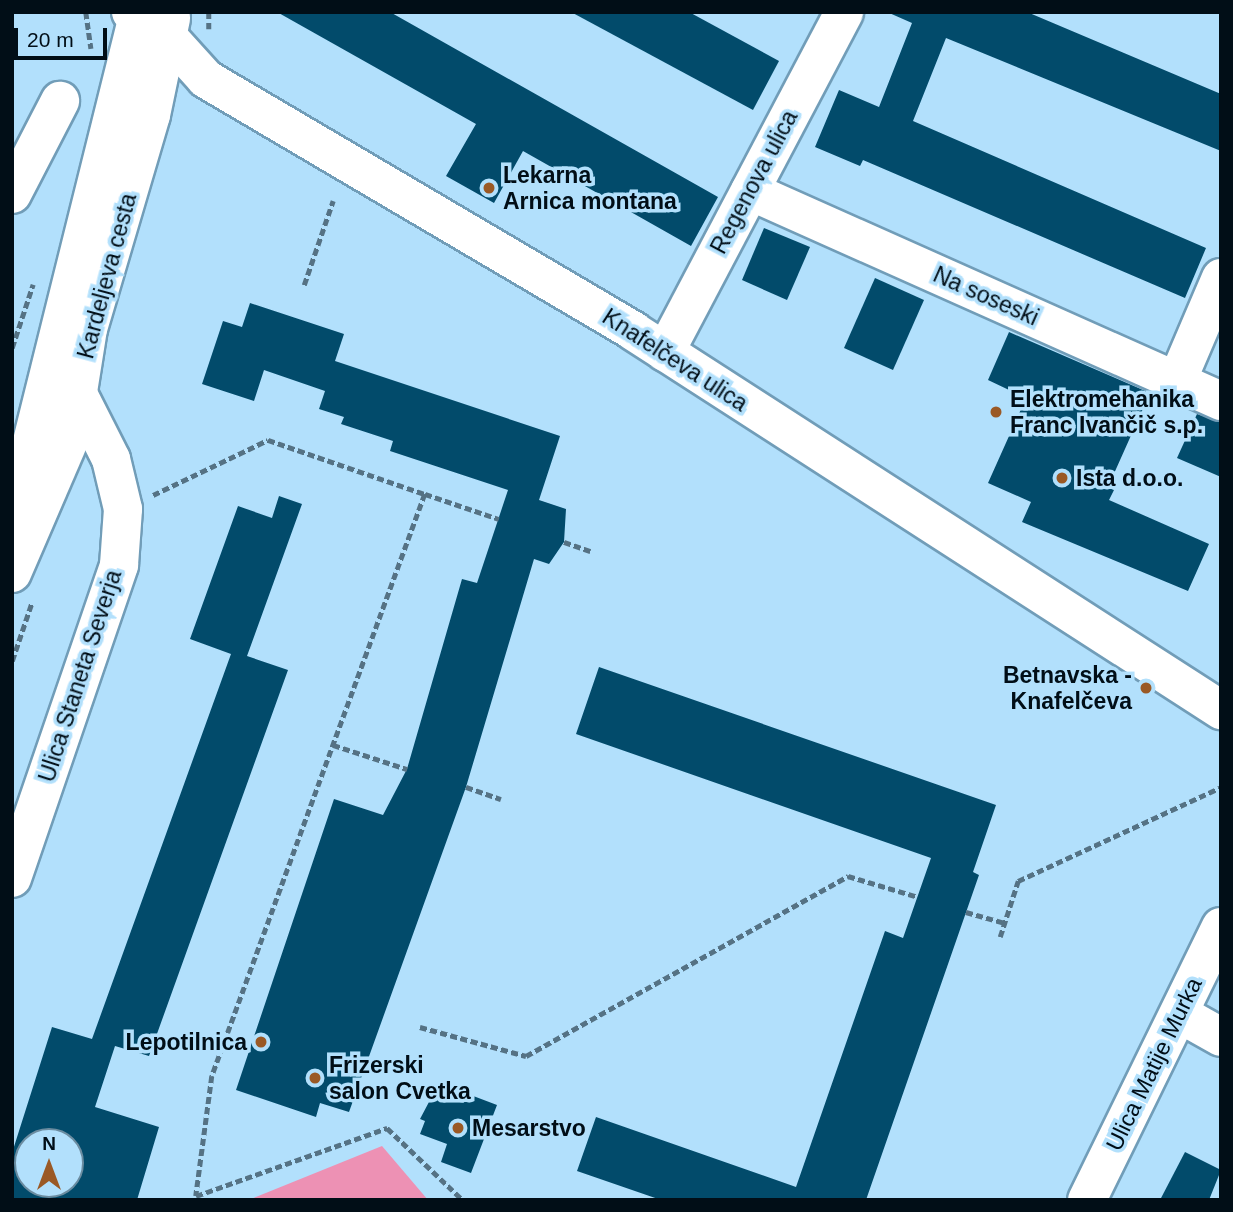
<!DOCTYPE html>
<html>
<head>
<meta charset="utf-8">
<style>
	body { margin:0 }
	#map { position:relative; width:1233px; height:1212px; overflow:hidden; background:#b2e0fc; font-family:Arial,sans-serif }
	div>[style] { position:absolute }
	.green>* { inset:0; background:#ed91b4 }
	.building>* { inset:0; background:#024b6b }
	.path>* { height:4.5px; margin-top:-2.25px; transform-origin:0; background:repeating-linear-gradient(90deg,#557284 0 7px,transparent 0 10.5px) }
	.roads { filter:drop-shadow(2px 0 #719db8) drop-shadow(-2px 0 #719db8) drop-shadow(0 2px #719db8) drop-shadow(0 -2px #719db8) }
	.minor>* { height:38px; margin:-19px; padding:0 19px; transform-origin:19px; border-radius:19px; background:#fff }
	.dots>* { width:19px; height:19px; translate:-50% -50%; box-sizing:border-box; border:4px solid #b2e0fc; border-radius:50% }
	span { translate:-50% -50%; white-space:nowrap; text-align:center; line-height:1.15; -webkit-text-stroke:7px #b2e0fc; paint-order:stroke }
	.poi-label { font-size:23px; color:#010e17; font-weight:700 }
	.left { translate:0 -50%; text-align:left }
	.right { translate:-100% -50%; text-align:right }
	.street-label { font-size:23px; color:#010e17 }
	.frame { position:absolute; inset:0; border:14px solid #010e17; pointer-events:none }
	.north { position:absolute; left:14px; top:1128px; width:70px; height:70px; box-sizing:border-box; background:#b2e0fc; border:2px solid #6b8ca0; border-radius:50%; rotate:0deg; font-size:19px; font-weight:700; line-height:28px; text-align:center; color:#010e17 }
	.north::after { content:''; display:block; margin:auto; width:24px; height:32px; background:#9a5925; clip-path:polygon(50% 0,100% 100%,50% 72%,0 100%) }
	.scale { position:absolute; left:14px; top:28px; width:93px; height:32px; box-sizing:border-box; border:4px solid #010e17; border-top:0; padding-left:9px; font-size:21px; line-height:24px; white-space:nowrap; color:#010e17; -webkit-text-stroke:5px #b2e0fc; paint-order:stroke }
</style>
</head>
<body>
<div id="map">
	<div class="green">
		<div style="clip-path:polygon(382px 1146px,428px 1200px,251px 1200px,251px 1199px)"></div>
	</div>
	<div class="building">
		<div style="clip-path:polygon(277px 12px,390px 12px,718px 197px,691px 246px,523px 151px,494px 203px,446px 176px,476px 124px)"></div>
		<div style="clip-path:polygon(571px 12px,689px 12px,779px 61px,753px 110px)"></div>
		<div style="clip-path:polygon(887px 12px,1027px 12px,1221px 94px,1221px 151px,946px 38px,913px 121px,1206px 248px,1185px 298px,863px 160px,860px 166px,815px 147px,839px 90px,879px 107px,912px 23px)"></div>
		<div style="clip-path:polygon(764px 228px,810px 247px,787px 300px,742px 280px)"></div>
		<div style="clip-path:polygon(875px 278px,924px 300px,893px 370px,844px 348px)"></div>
		<div style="clip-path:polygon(250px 303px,344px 334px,335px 361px,560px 436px,539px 500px,566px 509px,564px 542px,549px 564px,534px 559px,466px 787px,349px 1112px,320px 1103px,316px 1117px,236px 1090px,334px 799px,383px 815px,407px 769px,462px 579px,477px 583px,508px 490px,390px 451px,393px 441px,341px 424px,344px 417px,319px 409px,325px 391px,264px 370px,254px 401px,202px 384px,223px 321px,242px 327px)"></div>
		<div style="clip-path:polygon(1009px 332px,1150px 393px,1108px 487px,1114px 490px,1109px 500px,1209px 544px,1188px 591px,1022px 522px,1031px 502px,988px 483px,1026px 398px,988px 380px)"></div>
		<div style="clip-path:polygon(1197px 414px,1221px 422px,1221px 477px,1177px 458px)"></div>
		<div style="clip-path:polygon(evenodd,279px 496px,302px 504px,247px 656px,288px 670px,149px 1056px,115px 1046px,95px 1107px,159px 1127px,137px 1200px,12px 1200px,12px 1153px,52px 1027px,92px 1039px,231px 654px,190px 639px,238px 506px,272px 518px,279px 496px,28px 1142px,70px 1142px,70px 1184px,28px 1184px,28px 1142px)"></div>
		<div style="clip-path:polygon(599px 667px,996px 805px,973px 872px,979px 875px,866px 1200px,661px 1200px,577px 1171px,596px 1117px,796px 1187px,885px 931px,903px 938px,931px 858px,576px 734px)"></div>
		<div style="clip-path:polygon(439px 1083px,497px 1105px,471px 1173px,441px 1162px,447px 1144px,420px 1134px,425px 1121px,420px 1119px)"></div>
		<div style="clip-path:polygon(1185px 1152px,1221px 1170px,1209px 1200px,1160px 1200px)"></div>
	</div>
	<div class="path">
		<div style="left:86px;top:12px;width:37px;rotate:82deg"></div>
		<div style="left:209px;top:12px;width:17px;rotate:90deg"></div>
		<div style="left:304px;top:285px;width:89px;rotate:-71deg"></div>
		<div style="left:12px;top:348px;width:67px;rotate:-71.8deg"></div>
		<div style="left:425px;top:494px;width:78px;rotate:18.7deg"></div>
		<div style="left:153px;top:495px;width:127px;rotate:-25.6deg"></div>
		<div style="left:268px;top:440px;width:166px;rotate:19deg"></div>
		<div style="left:425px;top:494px;width:620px;rotate:110.1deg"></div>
		<div style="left:212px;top:1076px;width:121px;rotate:97.6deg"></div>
		<div style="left:196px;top:1196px;width:203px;rotate:-19.6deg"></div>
		<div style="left:387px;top:1128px;width:105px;rotate:43.5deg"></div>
		<div style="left:564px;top:542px;width:28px;rotate:19deg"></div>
		<div style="left:12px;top:661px;width:62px;rotate:-71.3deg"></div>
		<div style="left:333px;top:745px;width:78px;rotate:18deg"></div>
		<div style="left:466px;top:787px;width:37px;rotate:19deg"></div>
		<div style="left:966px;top:912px;width:41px;rotate:15.8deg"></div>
		<div style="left:1000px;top:937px;width:59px;rotate:-72.2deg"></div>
		<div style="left:1018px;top:881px;width:224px;rotate:-24.8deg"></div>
		<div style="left:420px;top:1027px;width:110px;rotate:15.3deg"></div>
		<div style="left:526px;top:1056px;width:369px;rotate:-29.2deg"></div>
		<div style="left:848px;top:876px;width:73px;rotate:16.7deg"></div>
	</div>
	<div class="roads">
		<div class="minor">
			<div style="left:131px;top:12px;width:46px;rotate:34.4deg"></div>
			<div style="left:169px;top:38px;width:55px;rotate:47.9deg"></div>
			<div style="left:206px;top:79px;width:496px;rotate:30.5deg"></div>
			<div style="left:633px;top:331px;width:700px;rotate:32.8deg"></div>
			<div style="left:750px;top:191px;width:516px;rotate:24.03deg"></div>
			<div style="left:12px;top:194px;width:105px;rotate:-62.7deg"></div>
			<div style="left:665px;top:352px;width:384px;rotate:-62.2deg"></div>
			<div style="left:1177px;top:381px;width:112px;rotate:-66.9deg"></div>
			<div style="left:12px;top:522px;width:526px;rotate:-76.02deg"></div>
			<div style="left:12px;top:573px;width:149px;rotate:-66.7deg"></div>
			<div style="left:71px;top:436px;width:108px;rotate:-81deg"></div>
			<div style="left:88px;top:329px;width:223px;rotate:-73.6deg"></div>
			<div style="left:151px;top:115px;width:99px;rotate:-78.3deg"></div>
			<div style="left:12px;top:878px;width:331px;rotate:-71.1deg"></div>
			<div style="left:119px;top:565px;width:56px;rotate:-85.9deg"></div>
			<div style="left:123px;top:509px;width:51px;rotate:-103.5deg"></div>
			<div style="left:111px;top:459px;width:73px;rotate:-116.9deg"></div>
			<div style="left:1180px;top:1014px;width:47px;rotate:29.3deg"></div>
			<div style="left:1087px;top:1200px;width:304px;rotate:-63.9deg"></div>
		</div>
	</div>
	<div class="dots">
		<div style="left:489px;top:188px;background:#9a5925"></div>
		<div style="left:996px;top:412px;background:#9a5925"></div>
		<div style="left:1062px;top:478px;background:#9a5925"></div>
		<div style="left:1146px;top:688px;background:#9a5925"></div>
		<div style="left:261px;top:1042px;background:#9a5925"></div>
		<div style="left:315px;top:1078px;background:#9a5925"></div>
		<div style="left:458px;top:1128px;background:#9a5925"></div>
	</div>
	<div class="poi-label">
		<span class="left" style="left:503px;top:188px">Lekarna<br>Arnica montana</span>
		<span class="left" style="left:1010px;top:412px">Elektromehanika<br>Franc Ivančič s.p.</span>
		<span class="left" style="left:1076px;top:478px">Ista d.o.o.</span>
		<span class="right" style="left:1132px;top:688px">Betnavska -<br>Knafelčeva</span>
		<span class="right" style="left:247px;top:1042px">Lepotilnica</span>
		<span class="left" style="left:329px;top:1078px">Frizerski<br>salon Cvetka</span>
		<span class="left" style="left:472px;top:1128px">Mesarstvo</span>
	</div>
	<div class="street-label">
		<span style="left:754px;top:182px;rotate:-62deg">Regenova ulica</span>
		<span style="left:107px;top:276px;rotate:-75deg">Kardeljeva cesta</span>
		<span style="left:986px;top:296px;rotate:24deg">Na soseski</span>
		<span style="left:675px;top:360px;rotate:33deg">Knafelčeva ulica</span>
		<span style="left:80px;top:676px;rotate:-72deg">Ulica Staneta Severja</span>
		<span style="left:1154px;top:1064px;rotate:-64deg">Ulica Matije Murka</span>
	</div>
	<div class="frame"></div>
	<div class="north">N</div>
	<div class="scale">20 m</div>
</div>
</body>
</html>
